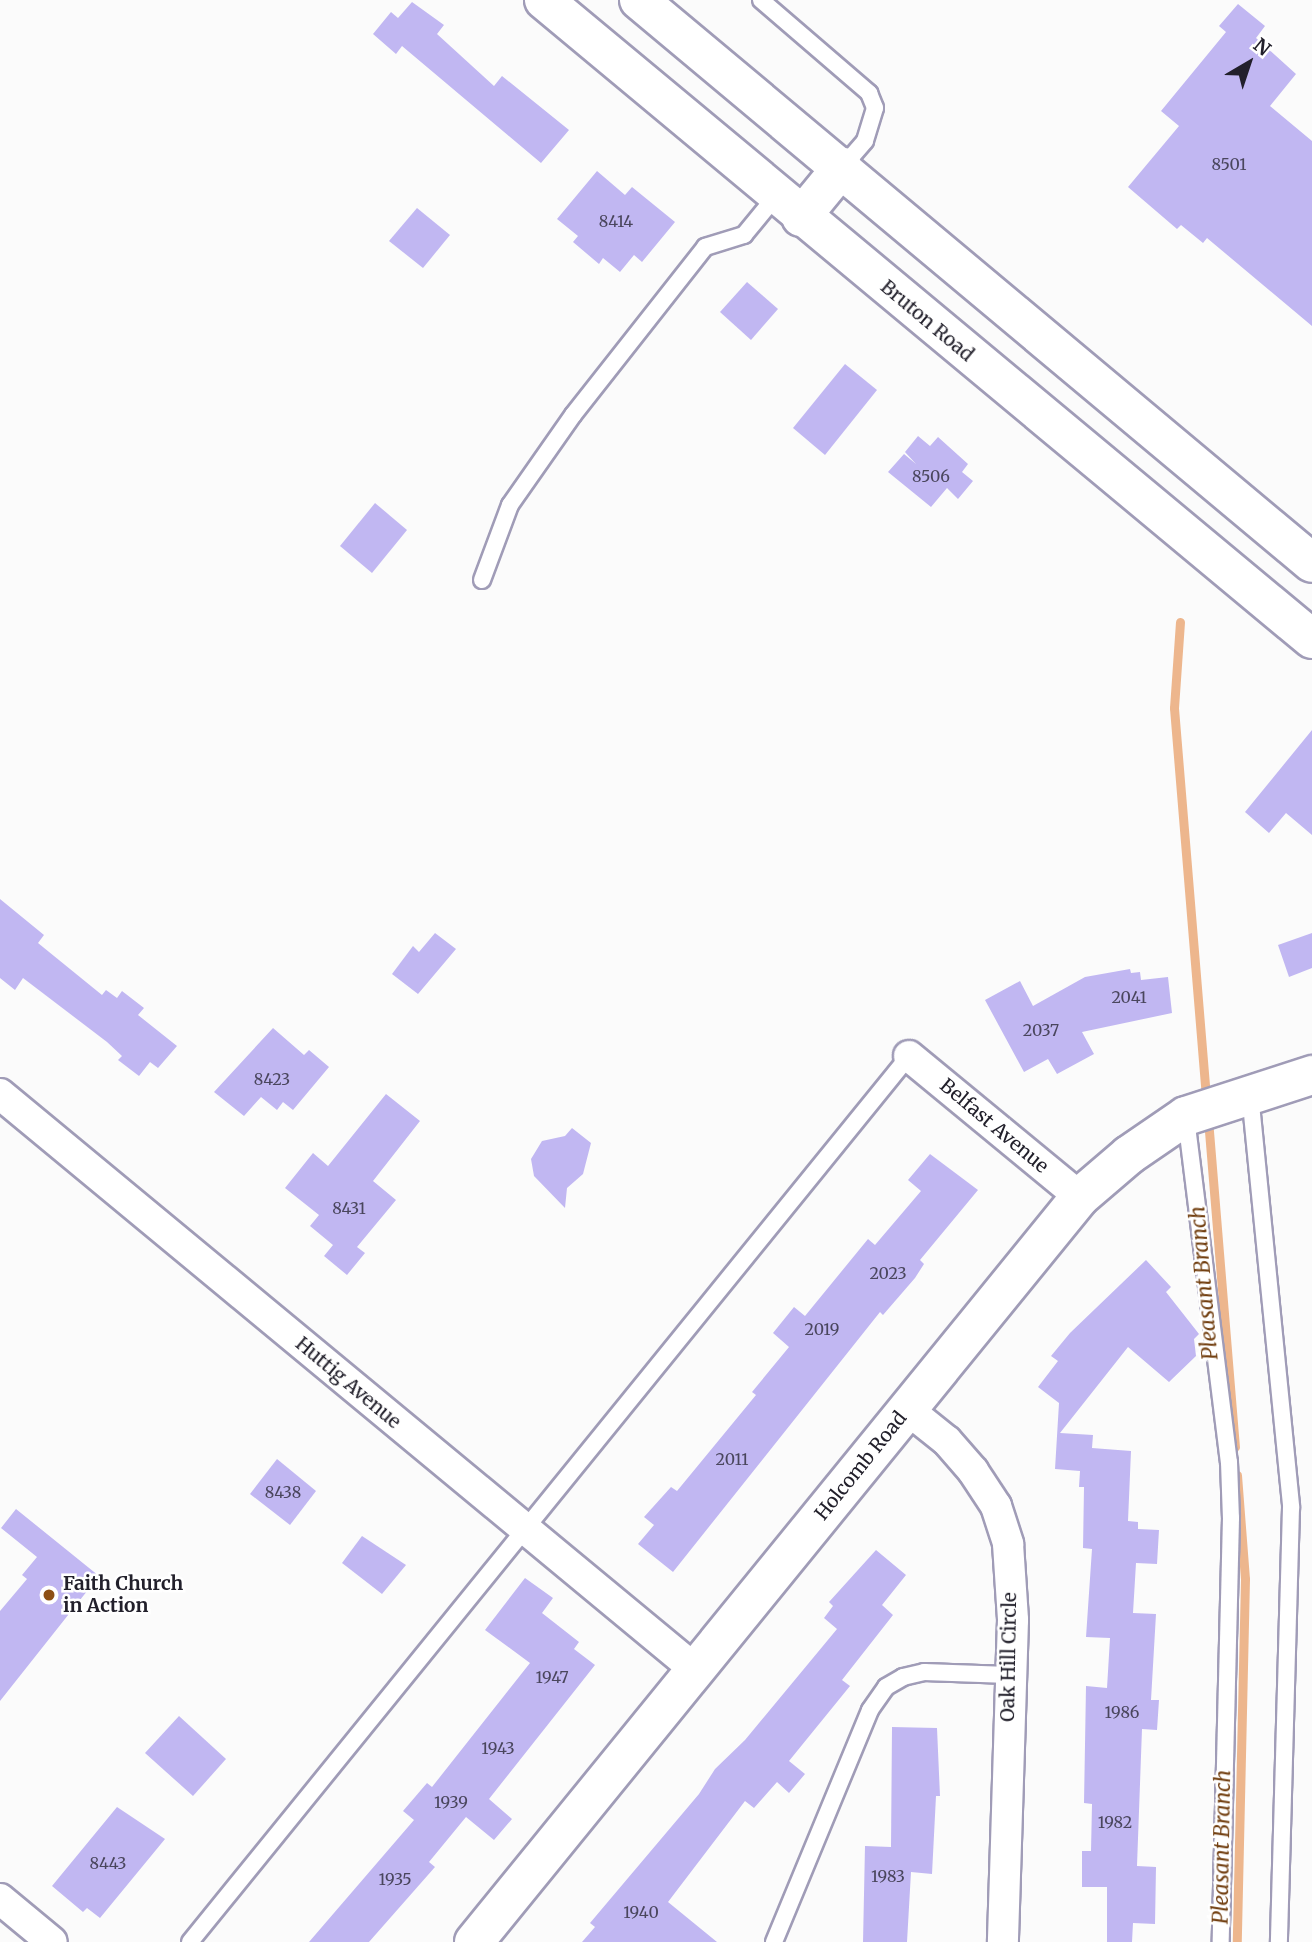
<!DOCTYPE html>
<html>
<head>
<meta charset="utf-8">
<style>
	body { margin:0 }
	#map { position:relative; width:1312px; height:1942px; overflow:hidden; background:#fbfbfb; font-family:Merriweather,serif }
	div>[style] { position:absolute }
	.stream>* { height:9px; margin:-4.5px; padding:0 4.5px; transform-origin:4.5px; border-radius:4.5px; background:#edb68d }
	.building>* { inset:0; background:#c1b7f2 }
	.roads { filter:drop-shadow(2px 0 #a09cb7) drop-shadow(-2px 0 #a09cb7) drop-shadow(0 2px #a09cb7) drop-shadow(0 -2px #a09cb7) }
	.service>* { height:16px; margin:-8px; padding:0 8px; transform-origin:8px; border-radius:8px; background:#fff }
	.minor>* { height:30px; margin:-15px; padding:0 15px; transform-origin:15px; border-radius:15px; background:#fff }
	.tertiary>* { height:38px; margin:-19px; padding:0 19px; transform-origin:19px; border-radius:19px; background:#fff }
	.secondary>* { height:38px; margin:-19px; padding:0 19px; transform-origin:19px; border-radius:19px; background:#fff }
	.dots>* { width:19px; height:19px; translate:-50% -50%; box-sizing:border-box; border:4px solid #fff; border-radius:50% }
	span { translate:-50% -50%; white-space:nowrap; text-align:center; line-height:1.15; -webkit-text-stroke:5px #fff; paint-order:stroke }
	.number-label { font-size:16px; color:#4a465d }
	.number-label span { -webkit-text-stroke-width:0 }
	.street-label { font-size:19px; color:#22202b }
	.poi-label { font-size:19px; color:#22202b; font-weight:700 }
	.left { translate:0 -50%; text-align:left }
	.water-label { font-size:21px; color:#713e0f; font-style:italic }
	.north { position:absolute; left:1214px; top:28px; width:70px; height:70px; -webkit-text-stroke:5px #fff; paint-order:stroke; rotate:39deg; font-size:19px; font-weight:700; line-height:28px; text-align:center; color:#22202b }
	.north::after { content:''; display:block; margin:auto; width:24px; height:32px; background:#22202b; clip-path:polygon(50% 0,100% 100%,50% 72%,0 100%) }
</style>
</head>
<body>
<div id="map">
	<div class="stream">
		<div style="left:1180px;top:622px;width:86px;rotate:94deg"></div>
		<div style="left:1174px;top:708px;width:392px;rotate:85.3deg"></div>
		<div style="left:1208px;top:1119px;width:329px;rotate:85.3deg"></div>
		<div style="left:1237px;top:1475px;width:104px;rotate:85.6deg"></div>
		<div style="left:1245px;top:1579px;width:363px;rotate:91.3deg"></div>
	</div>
	<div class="building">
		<div style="clip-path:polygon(412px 2px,444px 25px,437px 34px,494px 86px,502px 76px,569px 130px,541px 163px,402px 46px,396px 54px,373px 34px,391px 12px,398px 18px)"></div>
		<div style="clip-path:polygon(1238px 4px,1265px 26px,1256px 38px,1296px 74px,1270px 106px,1312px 141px,1312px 326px,1207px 238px,1203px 243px,1181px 225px,1177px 229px,1128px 187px,1179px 126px,1161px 111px,1226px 32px,1219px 26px)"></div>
		<div style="clip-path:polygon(597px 171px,625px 195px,632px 187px,675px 222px,642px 262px,634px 255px,620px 272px,603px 258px,599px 264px,573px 242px,578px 236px,557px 219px)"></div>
		<div style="clip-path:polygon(417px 208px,450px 235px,423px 268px,389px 241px)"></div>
		<div style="clip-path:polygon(747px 282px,778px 309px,751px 340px,720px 312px)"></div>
		<div style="clip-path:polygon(845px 364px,877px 390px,825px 455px,793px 428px)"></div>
		<div style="clip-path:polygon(918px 436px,930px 446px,938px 437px,968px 464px,962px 472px,973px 481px,958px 499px,947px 488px,931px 507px,888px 472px,904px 454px,916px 464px,905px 452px)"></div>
		<div style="clip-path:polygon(375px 503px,407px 530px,372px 573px,340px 546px)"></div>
		<div style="clip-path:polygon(1312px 730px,1312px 835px,1286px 813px,1269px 833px,1245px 812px)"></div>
		<div style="clip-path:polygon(0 899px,44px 935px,38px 943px,102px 995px,106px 990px,117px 998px,122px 991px,144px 1008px,138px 1015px,177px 1046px,158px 1068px,150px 1062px,139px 1076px,118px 1060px,122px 1056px,107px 1042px,23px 978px,15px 990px,0 978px)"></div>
		<div style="clip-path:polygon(435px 933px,456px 949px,418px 994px,392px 974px,413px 946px,419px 952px)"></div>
		<div style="clip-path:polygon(1312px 933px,1312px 968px,1289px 977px,1278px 945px)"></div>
		<div style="clip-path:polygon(1130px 969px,1131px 973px,1140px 972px,1141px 980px,1168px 977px,1172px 1013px,1082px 1032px,1094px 1054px,1057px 1074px,1048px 1059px,1024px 1072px,985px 1000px,1020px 981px,1033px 1006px,1085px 977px)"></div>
		<div style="clip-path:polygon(273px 1028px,304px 1055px,309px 1050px,329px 1067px,293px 1110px,283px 1102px,277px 1110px,261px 1097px,244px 1116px,214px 1092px)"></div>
		<div style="clip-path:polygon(386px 1094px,420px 1121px,373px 1181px,396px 1200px,357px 1247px,365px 1253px,347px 1275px,324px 1256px,333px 1245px,310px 1226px,319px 1215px,285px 1188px,313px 1153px,328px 1166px)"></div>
		<div style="clip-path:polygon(572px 1128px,591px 1143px,583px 1174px,567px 1188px,565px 1208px,534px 1176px,531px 1159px,542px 1141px,565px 1136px)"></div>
		<div style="clip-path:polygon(930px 1154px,978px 1190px,920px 1260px,924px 1264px,915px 1278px,883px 1315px,880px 1312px,673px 1572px,638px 1544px,654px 1525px,644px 1517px,671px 1487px,677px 1491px,756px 1395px,752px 1392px,789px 1347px,773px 1333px,794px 1307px,805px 1316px,868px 1239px,875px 1245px,921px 1191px,908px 1180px)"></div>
		<div style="clip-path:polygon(1146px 1260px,1171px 1287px,1166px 1292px,1199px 1334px,1194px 1339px,1196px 1356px,1169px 1382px,1128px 1347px,1060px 1433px,1093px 1435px,1092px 1448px,1131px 1451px,1128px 1521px,1138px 1522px,1138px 1529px,1159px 1530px,1157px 1564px,1136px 1563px,1133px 1613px,1156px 1614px,1151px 1700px,1159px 1700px,1157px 1730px,1142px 1729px,1137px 1866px,1156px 1867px,1155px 1924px,1133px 1923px,1132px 1942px,1107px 1942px,1107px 1887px,1082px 1887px,1082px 1851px,1091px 1851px,1092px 1804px,1084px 1803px,1086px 1686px,1107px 1688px,1110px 1638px,1086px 1637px,1092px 1549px,1083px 1548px,1084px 1487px,1079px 1487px,1080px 1471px,1055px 1469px,1059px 1403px,1038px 1387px,1058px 1361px,1051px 1356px,1070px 1333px)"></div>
		<div style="clip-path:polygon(277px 1459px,316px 1491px,290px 1525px,250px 1494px)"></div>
		<div style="clip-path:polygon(16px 1509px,99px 1576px,0 1701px,0 1611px,27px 1579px,22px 1575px,37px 1557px,1px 1528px)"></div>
		<div style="clip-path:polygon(362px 1536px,406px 1565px,382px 1594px,342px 1563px)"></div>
		<div style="clip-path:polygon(876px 1550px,906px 1575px,882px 1605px,893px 1615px,842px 1680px,850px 1686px,789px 1761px,805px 1774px,789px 1793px,777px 1782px,754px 1808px,745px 1801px,668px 1902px,717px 1942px,582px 1942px,595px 1927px,590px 1923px,699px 1794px,715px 1769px,745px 1740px,837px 1629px,824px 1618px,833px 1606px,829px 1602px)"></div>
		<div style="clip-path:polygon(525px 1578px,553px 1598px,542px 1613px,579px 1642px,574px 1649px,595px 1665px,489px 1799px,512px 1819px,494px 1840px,466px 1817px,429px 1862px,435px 1867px,369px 1942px,309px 1942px,414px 1820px,403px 1811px,427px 1783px,432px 1787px,530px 1663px,485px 1630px)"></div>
		<div style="clip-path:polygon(179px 1716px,226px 1759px,193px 1796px,145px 1753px)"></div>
		<div style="clip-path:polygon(892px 1727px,937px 1728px,940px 1796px,936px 1796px,932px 1874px,911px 1872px,907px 1942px,863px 1942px,865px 1846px,891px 1847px)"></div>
		<div style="clip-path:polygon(117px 1807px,165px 1839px,100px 1918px,87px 1908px,83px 1912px,52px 1886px)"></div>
	</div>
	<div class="roads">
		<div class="service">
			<div style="left:761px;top:0;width:143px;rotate:40.7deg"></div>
			<div style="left:869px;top:93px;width:16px;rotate:68deg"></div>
			<div style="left:875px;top:108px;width:34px;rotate:107deg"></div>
			<div style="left:865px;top:141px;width:35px;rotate:131deg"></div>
			<div style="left:482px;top:580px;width:80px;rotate:-69.5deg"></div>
			<div style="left:510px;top:505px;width:110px;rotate:-55deg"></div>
			<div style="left:573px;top:415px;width:214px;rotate:-51.8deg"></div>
			<div style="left:705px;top:247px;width:41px;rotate:-17.1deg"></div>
			<div style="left:744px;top:235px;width:50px;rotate:-50.6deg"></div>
			<div style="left:1250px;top:1094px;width:416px;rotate:84.3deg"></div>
			<div style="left:1291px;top:1508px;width:434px;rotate:91.6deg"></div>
			<div style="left:1186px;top:1118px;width:347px;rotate:82.9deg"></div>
			<div style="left:1229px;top:1462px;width:56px;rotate:88deg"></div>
			<div style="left:1231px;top:1518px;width:424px;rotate:91.4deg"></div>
			<div style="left:190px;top:1942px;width:1141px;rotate:-50.94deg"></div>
			<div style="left:774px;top:1942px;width:251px;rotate:-67.5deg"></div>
			<div style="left:870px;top:1710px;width:28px;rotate:-55deg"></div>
			<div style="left:886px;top:1687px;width:20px;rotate:-30deg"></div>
			<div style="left:903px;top:1677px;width:22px;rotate:-13deg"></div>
			<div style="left:924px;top:1672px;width:85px;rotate:2deg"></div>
		</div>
		<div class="minor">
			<div style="left:909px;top:1056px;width:222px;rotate:39.5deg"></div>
			<div style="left:0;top:1094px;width:905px;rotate:39.62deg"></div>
			<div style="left:907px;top:1409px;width:51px;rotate:38.7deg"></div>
			<div style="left:947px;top:1441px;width:40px;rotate:49deg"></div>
			<div style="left:973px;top:1471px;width:42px;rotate:56.7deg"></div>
			<div style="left:996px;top:1506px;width:40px;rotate:72deg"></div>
			<div style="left:1008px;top:1544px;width:76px;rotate:86.2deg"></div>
			<div style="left:1013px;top:1620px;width:322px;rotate:91.8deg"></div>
			<div style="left:0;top:1899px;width:67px;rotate:39.6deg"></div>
		</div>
		<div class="tertiary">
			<div style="left:474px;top:1942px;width:960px;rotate:-50.87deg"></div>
			<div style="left:1080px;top:1197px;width:65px;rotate:-40.6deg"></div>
			<div style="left:1129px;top:1155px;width:69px;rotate:-34.4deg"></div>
			<div style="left:1186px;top:1116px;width:133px;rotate:-18deg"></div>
		</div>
		<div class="secondary">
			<div style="left:544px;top:0;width:999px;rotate:39.76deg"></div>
			<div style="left:639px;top:0;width:877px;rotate:39.91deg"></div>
			<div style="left:801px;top:217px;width:65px;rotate:-50.6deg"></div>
		</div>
	</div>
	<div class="dots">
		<div style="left:49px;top:1595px;background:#8d4f14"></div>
	</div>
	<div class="number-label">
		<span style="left:1229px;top:164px">8501</span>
		<span style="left:616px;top:221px">8414</span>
		<span style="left:931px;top:476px">8506</span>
		<span style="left:1129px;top:997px">2041</span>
		<span style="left:1041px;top:1030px">2037</span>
		<span style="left:272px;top:1079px">8423</span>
		<span style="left:349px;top:1208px">8431</span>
		<span style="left:888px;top:1273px">2023</span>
		<span style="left:822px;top:1329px">2019</span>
		<span style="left:732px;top:1459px">2011</span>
		<span style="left:283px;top:1492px">8438</span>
		<span style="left:552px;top:1677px">1947</span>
		<span style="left:1122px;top:1712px">1986</span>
		<span style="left:498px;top:1748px">1943</span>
		<span style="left:451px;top:1802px">1939</span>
		<span style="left:1115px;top:1822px">1982</span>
		<span style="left:108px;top:1863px">8443</span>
		<span style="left:888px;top:1876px">1983</span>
		<span style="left:395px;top:1879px">1935</span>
		<span style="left:641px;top:1912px">1940</span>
	</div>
	<div class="street-label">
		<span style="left:927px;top:321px;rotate:40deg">Bruton Road</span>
		<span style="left:994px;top:1126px;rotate:40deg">Belfast Avenue</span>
		<span style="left:348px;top:1383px;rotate:40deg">Huttig Avenue</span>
		<span style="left:861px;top:1466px;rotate:-51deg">Holcomb Road</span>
		<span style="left:1009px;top:1657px;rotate:-89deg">Oak Hill Circle</span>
	</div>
	<div class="poi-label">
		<span class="left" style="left:63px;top:1595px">Faith Church<br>in Action</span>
	</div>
	<div class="water-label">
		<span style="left:1204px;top:1283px;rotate:-95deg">Pleasant Branch</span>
		<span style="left:1222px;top:1847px;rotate:-89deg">Pleasant Branch</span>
	</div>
	<div class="north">N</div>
</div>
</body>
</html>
